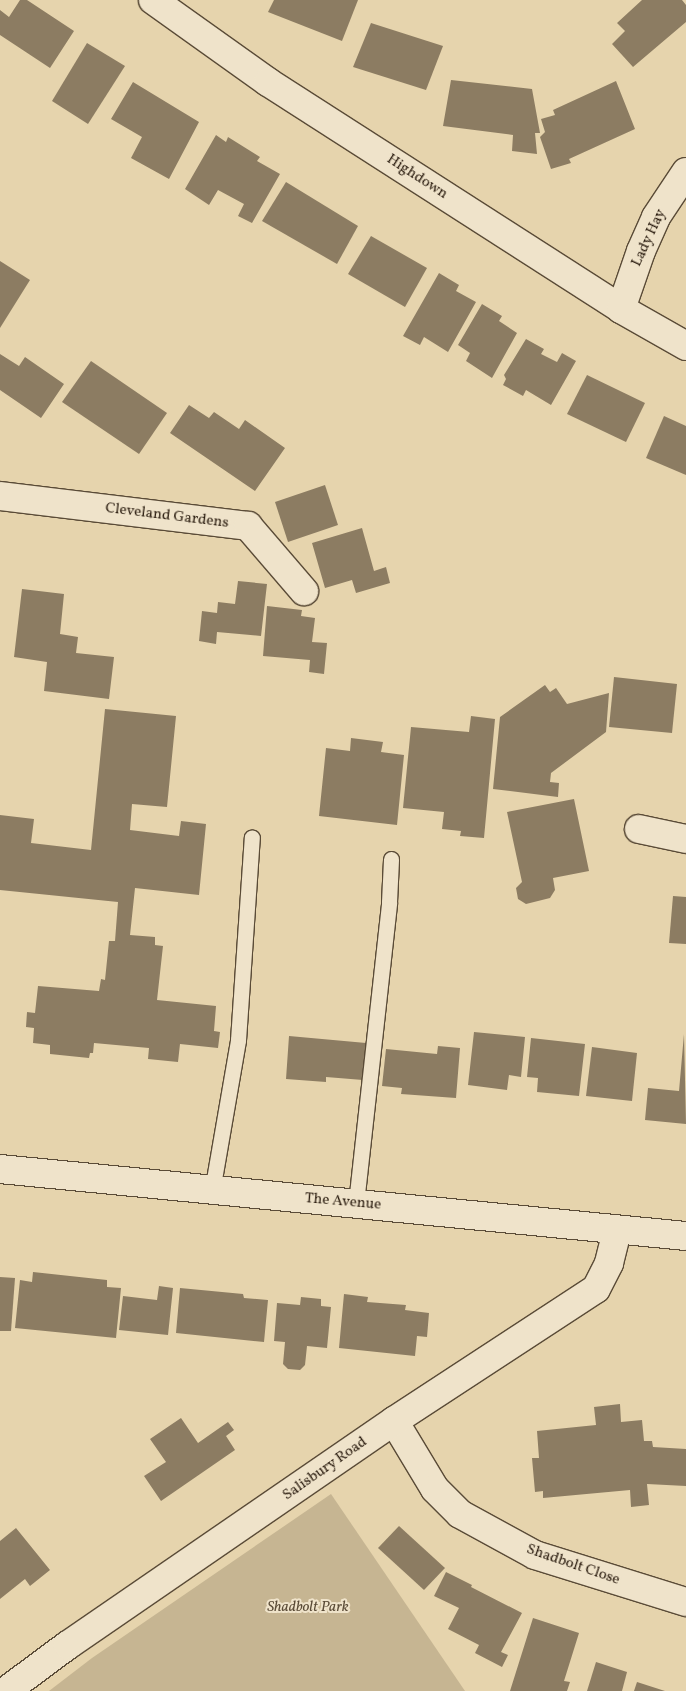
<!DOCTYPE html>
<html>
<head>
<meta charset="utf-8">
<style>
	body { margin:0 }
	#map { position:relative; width:686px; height:1691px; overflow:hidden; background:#e6d4ad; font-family:Vollkorn,serif }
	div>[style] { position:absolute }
	.green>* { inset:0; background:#c6b592 }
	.building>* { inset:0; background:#8c7c62 }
	.roads { filter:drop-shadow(1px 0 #5a4b37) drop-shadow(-1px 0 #5a4b37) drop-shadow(0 1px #5a4b37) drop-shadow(0 -1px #5a4b37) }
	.service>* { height:15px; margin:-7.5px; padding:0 7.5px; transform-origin:7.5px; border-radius:7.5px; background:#efe3ca }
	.minor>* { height:28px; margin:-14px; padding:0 14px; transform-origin:14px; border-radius:14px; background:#efe3ca }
	.tertiary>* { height:28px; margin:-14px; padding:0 14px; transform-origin:14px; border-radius:14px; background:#efe3ca }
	span { translate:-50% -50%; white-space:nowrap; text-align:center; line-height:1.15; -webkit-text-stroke:4px #efe3ca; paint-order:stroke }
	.street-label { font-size:15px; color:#2b1d10 }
	.park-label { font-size:15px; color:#5a4b37; font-style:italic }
</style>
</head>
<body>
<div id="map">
	<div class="green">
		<div style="clip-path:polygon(331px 1494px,465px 1691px,49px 1691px,92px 1658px)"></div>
	</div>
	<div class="building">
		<div style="clip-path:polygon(20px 0,27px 0,74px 31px,50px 68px,0 35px,0 10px,9px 17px)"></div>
		<div style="clip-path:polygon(274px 0,358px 0,342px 41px,268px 12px)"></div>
		<div style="clip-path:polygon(642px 0,682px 0,686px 5px,686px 22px,633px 67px,612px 44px,625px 31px,617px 23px)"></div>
		<div style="clip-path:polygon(371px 23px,443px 46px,426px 90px,353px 67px)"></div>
		<div style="clip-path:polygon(87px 43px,125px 66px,88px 124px,52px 101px)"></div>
		<div style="clip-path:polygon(451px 80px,532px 89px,540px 133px,535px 133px,537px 154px,512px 151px,513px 135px,443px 126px)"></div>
		<div style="clip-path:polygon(616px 81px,635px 129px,569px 159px,571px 163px,551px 169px,540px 137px,545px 132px,541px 119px,555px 115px,553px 110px)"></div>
		<div style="clip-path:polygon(133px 82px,199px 122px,169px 179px,131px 158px,142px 137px,111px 119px)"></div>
		<div style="clip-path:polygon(216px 135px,226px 142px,228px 137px,260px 157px,257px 161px,280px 174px,252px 223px,238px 216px,244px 204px,218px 190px,209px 205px,185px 189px)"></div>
		<div style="clip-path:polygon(286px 182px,358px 226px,337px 264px,262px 221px)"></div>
		<div style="clip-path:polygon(371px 236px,427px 268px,405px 307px,348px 274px)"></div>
		<div style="clip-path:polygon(0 261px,30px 280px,0 328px)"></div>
		<div style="clip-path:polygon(439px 273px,459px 285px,456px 291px,476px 302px,448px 352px,424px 337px,420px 345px,403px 336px)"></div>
		<div style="clip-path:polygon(482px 304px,502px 316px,499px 321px,517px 333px,492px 378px,466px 361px,470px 353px,458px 345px)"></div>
		<div style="clip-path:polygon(526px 339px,544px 349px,541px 354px,557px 362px,562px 353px,576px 361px,551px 405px,526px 390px,523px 396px,503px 385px,506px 379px,504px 375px)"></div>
		<div style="clip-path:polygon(0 354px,19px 366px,25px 357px,64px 384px,41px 418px,0 390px)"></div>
		<div style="clip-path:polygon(91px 361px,167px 413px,139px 454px,62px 402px)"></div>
		<div style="clip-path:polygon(587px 375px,645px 403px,626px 442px,567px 414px)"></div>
		<div style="clip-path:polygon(189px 405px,209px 418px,214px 412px,239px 429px,245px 420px,285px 448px,255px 491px,170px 433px)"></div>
		<div style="clip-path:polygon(664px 416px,686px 426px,686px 475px,646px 458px)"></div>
		<div style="clip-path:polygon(325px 485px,338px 525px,288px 542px,275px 502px)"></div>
		<div style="clip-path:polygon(362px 528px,374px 571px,386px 567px,390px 583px,356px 593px,352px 580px,325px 588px,312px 543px)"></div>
		<div style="clip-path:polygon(238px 581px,267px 584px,261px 636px,217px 632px,216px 644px,199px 641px,202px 611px,217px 613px,218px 602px,235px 604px)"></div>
		<div style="clip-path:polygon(22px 589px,64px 594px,60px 634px,78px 637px,76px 653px,114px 657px,109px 699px,44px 691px,47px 662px,14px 657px)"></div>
		<div style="clip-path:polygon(267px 606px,302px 610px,301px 616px,315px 618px,312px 642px,327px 643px,324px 674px,309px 672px,310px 660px,263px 656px)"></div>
		<div style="clip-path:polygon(614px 677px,677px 684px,672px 733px,609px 727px)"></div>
		<div style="clip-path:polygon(545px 685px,550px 692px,556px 688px,567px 704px,609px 693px,606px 732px,551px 773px,550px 782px,559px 783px,558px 797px,493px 789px,500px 717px)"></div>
		<div style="clip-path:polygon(105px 709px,176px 716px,167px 807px,132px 804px,130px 830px,179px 836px,181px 821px,206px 824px,199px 895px,135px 888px,130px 935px,155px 937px,155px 945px,163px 946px,157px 1000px,216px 1006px,214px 1031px,220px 1032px,218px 1048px,180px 1044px,178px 1062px,148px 1059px,149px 1048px,94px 1043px,93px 1053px,90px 1053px,89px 1058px,50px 1054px,50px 1045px,33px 1043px,34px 1028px,26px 1027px,27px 1012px,35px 1013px,38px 986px,99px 991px,101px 979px,105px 980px,109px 941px,115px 941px,118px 902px,0 890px,0 815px,34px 819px,31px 843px,91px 850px)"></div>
		<div style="clip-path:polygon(471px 716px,495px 719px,484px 838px,460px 836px,461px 831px,442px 829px,444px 812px,403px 808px,411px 727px,469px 732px)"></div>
		<div style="clip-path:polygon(351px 738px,383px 742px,381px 752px,404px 755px,397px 825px,319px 816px,326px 748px,350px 751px)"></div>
		<div style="clip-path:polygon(574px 799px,589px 871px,553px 878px,555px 890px,550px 898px,526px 904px,518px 899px,516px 888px,522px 882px,507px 812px)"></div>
		<div style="clip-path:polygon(673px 896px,686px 897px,686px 944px,669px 943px)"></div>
		<div style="clip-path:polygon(474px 1032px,525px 1037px,521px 1077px,509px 1075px,507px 1090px,468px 1085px)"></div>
		<div style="clip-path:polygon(684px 1034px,686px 1124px,645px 1120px,648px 1088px,679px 1091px)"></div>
		<div style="clip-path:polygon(289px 1036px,366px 1043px,363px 1080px,326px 1077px,326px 1082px,286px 1079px)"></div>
		<div style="clip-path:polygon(531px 1038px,585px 1044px,579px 1096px,537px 1092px,538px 1078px,527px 1077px)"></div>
		<div style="clip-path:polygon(438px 1046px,460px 1048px,456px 1098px,401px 1094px,402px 1088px,382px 1086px,386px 1049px,437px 1054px)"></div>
		<div style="clip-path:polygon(592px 1047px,637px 1053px,632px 1101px,586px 1096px)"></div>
		<div style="clip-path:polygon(33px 1272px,107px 1280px,107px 1287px,121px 1288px,116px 1338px,15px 1328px,20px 1280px,32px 1282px)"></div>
		<div style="clip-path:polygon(0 1277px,15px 1278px,11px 1331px,0 1331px)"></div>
		<div style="clip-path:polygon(159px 1286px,173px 1288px,168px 1335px,119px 1330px,123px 1296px,157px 1300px)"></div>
		<div style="clip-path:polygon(180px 1288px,243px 1294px,244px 1298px,268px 1300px,264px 1342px,176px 1333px)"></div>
		<div style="clip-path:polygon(344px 1294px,368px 1297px,367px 1302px,406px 1305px,405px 1310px,429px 1313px,427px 1337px,417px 1336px,415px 1356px,339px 1348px)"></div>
		<div style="clip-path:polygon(301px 1297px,321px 1299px,321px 1306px,331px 1307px,327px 1348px,307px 1346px,305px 1365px,300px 1370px,288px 1369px,283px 1364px,285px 1342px,274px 1341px,277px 1303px,300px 1305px)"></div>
		<div style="clip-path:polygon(620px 1404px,621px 1422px,642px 1420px,644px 1441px,652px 1441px,653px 1447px,686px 1449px,686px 1486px,647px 1484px,649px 1505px,631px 1507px,630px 1490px,543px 1498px,543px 1491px,535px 1492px,532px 1458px,539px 1458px,537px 1431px,596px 1425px,594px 1407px)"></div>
		<div style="clip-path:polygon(181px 1418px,198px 1443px,228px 1422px,234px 1430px,226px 1436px,235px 1450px,161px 1501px,144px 1476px,166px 1462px,150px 1439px)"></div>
		<div style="clip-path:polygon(399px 1526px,445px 1568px,424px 1590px,378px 1548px)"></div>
		<div style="clip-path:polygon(16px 1528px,50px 1570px,30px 1586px,25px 1579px,0 1599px,0 1541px)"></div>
		<div style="clip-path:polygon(446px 1572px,472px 1585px,471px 1587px,522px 1613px,501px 1652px,508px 1655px,502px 1667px,475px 1653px,479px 1645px,448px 1629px,459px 1608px,434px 1596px)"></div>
		<div style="clip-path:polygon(533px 1618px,579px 1633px,564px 1681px,570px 1682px,567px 1691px,510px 1691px)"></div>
		<div style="clip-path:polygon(596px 1662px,627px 1672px,622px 1691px,587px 1691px)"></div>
		<div style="clip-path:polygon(637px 1682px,665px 1691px,634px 1691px)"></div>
	</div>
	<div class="roads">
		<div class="service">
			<div style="left:212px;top:1191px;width:153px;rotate:-80.2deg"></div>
			<div style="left:238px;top:1040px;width:203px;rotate:-86.1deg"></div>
			<div style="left:356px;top:1203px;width:303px;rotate:-83.7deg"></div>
			<div style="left:389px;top:902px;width:43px;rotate:-87.3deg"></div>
		</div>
		<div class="minor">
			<div style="left:153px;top:0;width:141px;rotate:35.5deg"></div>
			<div style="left:268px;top:82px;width:420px;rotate:32.7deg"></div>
			<div style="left:621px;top:309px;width:75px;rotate:29.6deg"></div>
			<div style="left:621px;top:309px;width:61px;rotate:-71deg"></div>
			<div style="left:641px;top:251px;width:37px;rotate:-66deg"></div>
			<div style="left:656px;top:217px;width:54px;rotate:-56.3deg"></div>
			<div style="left:0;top:496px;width:250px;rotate:6.9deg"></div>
			<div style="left:248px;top:526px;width:86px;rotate:49.3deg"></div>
			<div style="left:639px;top:829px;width:48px;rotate:12deg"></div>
			<div style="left:394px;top:1421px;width:79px;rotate:58.9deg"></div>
			<div style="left:435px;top:1489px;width:35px;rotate:45deg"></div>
			<div style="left:460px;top:1514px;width:85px;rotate:28.7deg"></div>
			<div style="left:535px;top:1555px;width:158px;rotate:17.3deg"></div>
		</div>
		<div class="tertiary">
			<div style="left:0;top:1169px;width:689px;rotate:5.58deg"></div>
			<div style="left:6px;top:1691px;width:77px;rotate:-36.6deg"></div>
			<div style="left:68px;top:1645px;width:396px;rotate:-34.5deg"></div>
			<div style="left:394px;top:1421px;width:241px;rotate:-33.2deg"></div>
			<div style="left:596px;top:1289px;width:29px;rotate:-63deg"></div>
			<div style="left:609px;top:1263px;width:34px;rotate:-76deg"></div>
		</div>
	</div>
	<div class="street-label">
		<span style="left:417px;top:177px;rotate:33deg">Highdown</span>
		<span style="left:649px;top:238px;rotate:-65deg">Lady Hay</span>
		<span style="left:167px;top:516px;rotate:7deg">Cleveland Gardens</span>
		<span style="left:343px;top:1202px;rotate:5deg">The Avenue</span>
		<span style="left:325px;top:1469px;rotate:-35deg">Salisbury Road</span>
		<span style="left:573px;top:1565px;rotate:19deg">Shadbolt Close</span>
	</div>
	<div class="park-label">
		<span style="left:308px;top:1608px">Shadbolt Park</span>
	</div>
</div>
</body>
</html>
